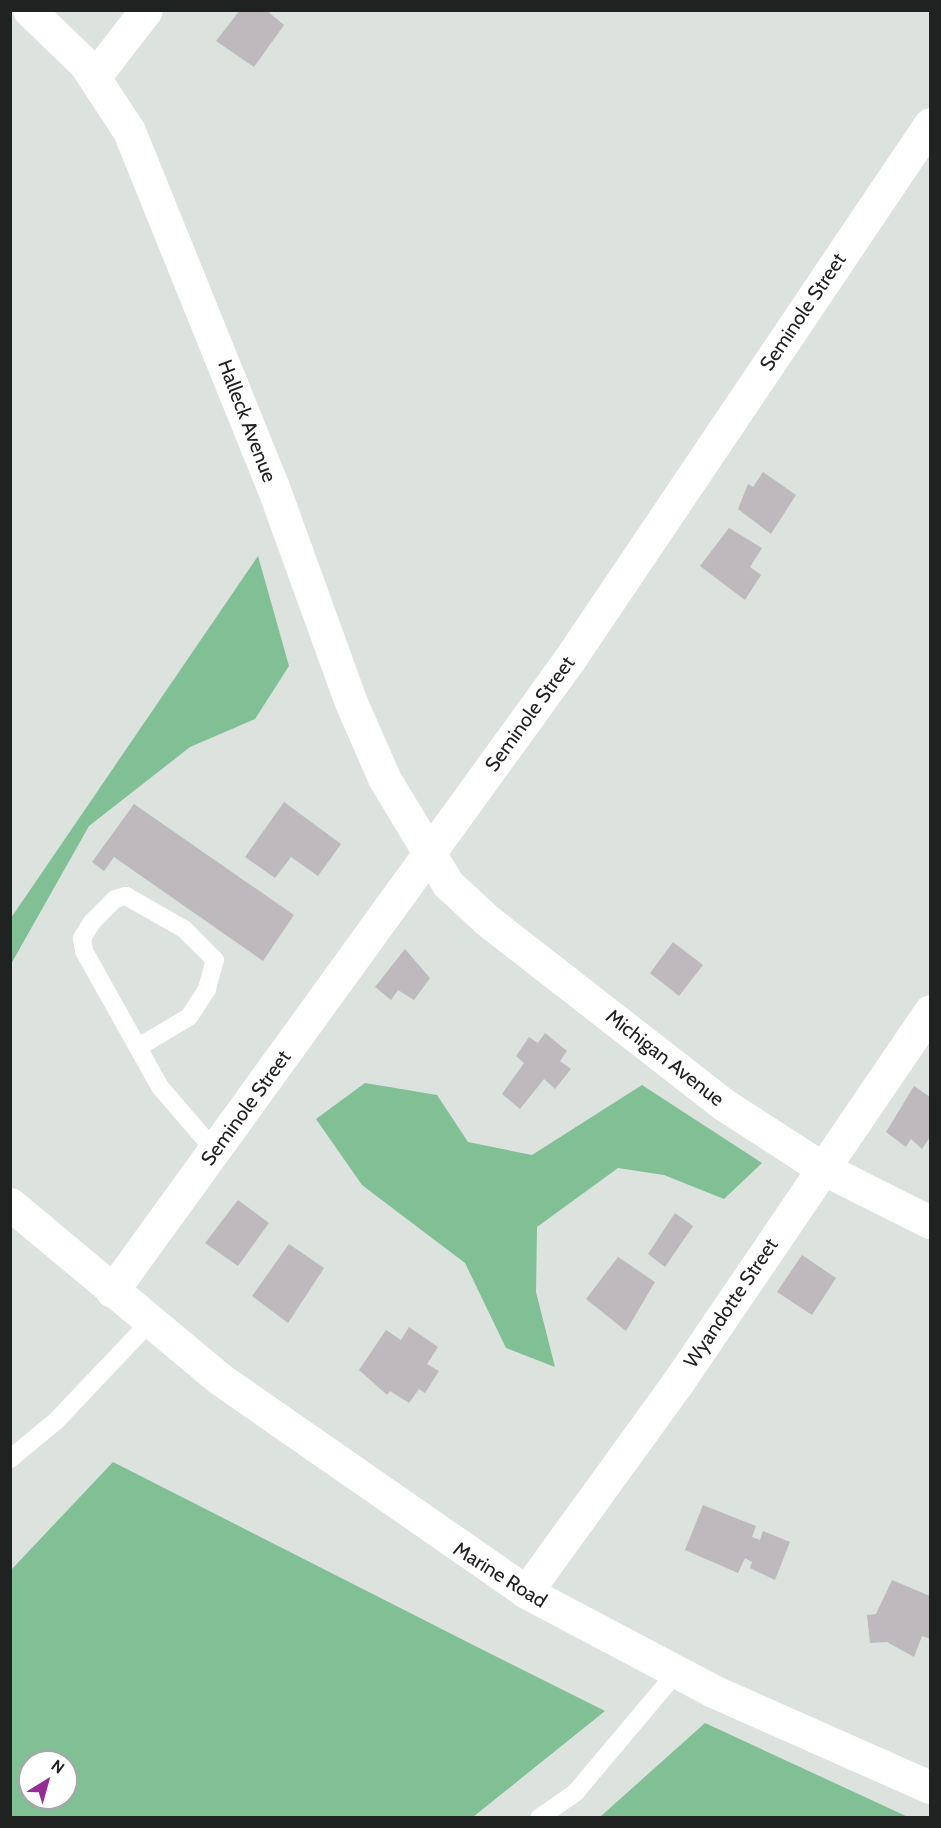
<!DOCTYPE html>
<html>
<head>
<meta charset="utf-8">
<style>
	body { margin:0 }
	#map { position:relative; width:941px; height:1828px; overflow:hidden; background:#dce2dd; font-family:Cabin,sans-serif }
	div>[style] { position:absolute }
	.green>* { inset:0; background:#81bf94 }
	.building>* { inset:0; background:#beb9bd }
	.service>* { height:18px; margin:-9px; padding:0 9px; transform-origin:9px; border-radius:9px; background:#fff }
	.minor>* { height:33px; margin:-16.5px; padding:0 16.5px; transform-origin:16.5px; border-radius:16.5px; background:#fff }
	.secondary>* { height:33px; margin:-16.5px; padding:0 16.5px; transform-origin:16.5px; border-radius:16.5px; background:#fff }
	span { translate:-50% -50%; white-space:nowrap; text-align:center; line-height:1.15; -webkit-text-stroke:4.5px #fff; paint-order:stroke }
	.street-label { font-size:20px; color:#202221 }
	.frame { position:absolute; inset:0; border:12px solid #202221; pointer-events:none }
	.north { position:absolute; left:18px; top:1750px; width:60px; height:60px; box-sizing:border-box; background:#fff; border:2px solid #a6a7a6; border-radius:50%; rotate:37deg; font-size:16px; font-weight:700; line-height:24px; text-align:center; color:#202221 }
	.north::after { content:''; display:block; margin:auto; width:21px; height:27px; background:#932f94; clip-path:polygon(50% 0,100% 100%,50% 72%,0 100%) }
</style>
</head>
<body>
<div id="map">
	<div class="green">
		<div style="clip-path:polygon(258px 556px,289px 666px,255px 719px,190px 747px,89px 826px,11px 964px,11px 918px)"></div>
		<div style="clip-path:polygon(365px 1083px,437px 1095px,468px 1142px,532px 1155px,642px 1085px,762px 1163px,724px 1199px,664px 1175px,618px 1168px,537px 1227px,536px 1292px,555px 1367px,506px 1348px,465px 1263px,362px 1185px,316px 1119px)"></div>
		<div style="clip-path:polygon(evenodd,113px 1462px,487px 1652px,605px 1711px,473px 1817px,11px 1817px,11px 1570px,113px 1462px,30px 1762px,66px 1762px,66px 1798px,30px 1798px,30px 1762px)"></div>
		<div style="clip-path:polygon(705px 1723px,908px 1817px,600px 1817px)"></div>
	</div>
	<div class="building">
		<div style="clip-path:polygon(240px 10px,266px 10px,284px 25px,254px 67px,216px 41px)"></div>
		<div style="clip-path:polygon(763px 472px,796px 495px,771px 534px,738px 509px,748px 484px,753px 487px)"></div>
		<div style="clip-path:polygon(729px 528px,762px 548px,750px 567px,761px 575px,745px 600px,700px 566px)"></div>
		<div style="clip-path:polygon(284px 802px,341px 844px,318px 876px,291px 857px,275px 878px,245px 857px)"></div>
		<div style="clip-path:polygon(134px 804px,294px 915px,263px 961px,114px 857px,104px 871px,92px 862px)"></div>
		<div style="clip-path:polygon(673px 942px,703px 965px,679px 996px,650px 973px)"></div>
		<div style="clip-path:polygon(405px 949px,430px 978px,414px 1000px,398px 990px,391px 1000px,375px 987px)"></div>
		<div style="clip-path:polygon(545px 1033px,567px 1051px,560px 1061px,571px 1069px,555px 1089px,544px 1079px,520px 1109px,502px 1094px,524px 1063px,516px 1056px,529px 1037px,538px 1043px)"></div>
		<div style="clip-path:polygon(914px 1086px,930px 1097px,930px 1137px,922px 1149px,911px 1139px,906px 1147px,886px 1132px)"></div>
		<div style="clip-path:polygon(238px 1200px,269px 1223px,238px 1266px,205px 1243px)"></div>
		<div style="clip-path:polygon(675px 1213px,693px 1226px,665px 1267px,648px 1254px)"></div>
		<div style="clip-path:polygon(289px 1244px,324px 1268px,288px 1323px,252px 1296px)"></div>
		<div style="clip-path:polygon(802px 1255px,836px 1278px,812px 1315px,777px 1292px)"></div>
		<div style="clip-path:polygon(618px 1257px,655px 1282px,626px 1331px,586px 1299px)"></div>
		<div style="clip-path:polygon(409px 1327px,438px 1347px,427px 1364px,439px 1371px,425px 1393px,419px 1389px,409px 1403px,390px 1391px,387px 1395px,359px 1370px,386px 1330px,401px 1340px)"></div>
		<div style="clip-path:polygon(703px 1505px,756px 1526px,752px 1537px,760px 1540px,763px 1531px,790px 1542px,775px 1580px,750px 1568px,752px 1562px,745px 1558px,738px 1573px,685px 1550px)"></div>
		<div style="clip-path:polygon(892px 1580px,930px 1596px,930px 1639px,922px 1636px,914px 1657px,887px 1642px,870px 1643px,867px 1615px,876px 1614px)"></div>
	</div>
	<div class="service">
		<div style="left:140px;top:1046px;width:57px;rotate:-30.6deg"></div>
		<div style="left:189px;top:1017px;width:33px;rotate:-57deg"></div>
		<div style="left:207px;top:989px;width:30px;rotate:-75deg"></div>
		<div style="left:215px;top:960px;width:44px;rotate:-135deg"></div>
		<div style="left:184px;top:929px;width:67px;rotate:-150.4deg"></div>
		<div style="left:126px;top:896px;width:11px;rotate:165deg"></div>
		<div style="left:115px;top:899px;width:33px;rotate:135deg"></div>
		<div style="left:92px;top:922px;width:19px;rotate:122deg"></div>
		<div style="left:82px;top:938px;width:13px;rotate:81deg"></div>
		<div style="left:84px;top:951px;width:156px;rotate:60.8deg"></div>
		<div style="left:160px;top:1087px;width:84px;rotate:49.3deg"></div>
		<div style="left:10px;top:1459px;width:60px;rotate:-39.6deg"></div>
		<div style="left:56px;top:1421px;width:138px;rotate:-46.5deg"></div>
		<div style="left:539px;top:1818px;width:44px;rotate:-34.8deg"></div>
		<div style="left:575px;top:1793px;width:157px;rotate:-49.9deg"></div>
	</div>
	<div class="minor">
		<div style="left:29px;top:10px;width:78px;rotate:44deg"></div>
		<div style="left:85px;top:64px;width:80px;rotate:56.7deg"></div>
		<div style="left:129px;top:131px;width:384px;rotate:68deg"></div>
		<div style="left:273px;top:487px;width:226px;rotate:70.1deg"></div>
		<div style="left:350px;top:700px;width:85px;rotate:66.4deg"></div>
		<div style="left:384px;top:778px;width:124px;rotate:58.9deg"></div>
		<div style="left:448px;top:884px;width:54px;rotate:42.8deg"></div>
		<div style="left:488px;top:921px;width:298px;rotate:37.9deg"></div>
		<div style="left:723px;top:1104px;width:118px;rotate:32.9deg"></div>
		<div style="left:822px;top:1168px;width:121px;rotate:26.6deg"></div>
		<div style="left:95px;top:76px;width:83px;rotate:-52.3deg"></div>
		<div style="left:112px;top:1291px;width:779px;rotate:-54.09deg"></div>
		<div style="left:569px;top:660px;width:646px;rotate:-56.04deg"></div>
		<div style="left:526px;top:1592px;width:256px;rotate:-54.1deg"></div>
		<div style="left:676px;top:1385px;width:452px;rotate:-55.8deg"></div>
	</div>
	<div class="secondary">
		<div style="left:10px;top:1204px;width:273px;rotate:39.8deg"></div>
		<div style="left:220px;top:1379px;width:373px;rotate:34.8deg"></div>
		<div style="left:526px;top:1592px;width:212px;rotate:27.9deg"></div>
		<div style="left:713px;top:1691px;width:237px;rotate:23.9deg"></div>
	</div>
	<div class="street-label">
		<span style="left:803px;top:312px;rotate:-56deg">Seminole Street</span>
		<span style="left:247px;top:421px;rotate:69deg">Halleck Avenue</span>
		<span style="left:530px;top:714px;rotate:-54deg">Seminole Street</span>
		<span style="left:665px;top:1058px;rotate:38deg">Michigan Avenue</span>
		<span style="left:246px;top:1108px;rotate:-54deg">Seminole Street</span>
		<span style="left:731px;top:1303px;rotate:-56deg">Wyandotte Street</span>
		<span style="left:500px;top:1575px;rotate:32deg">Marine Road</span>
	</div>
	<div class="frame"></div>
	<div class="north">N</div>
</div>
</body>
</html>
